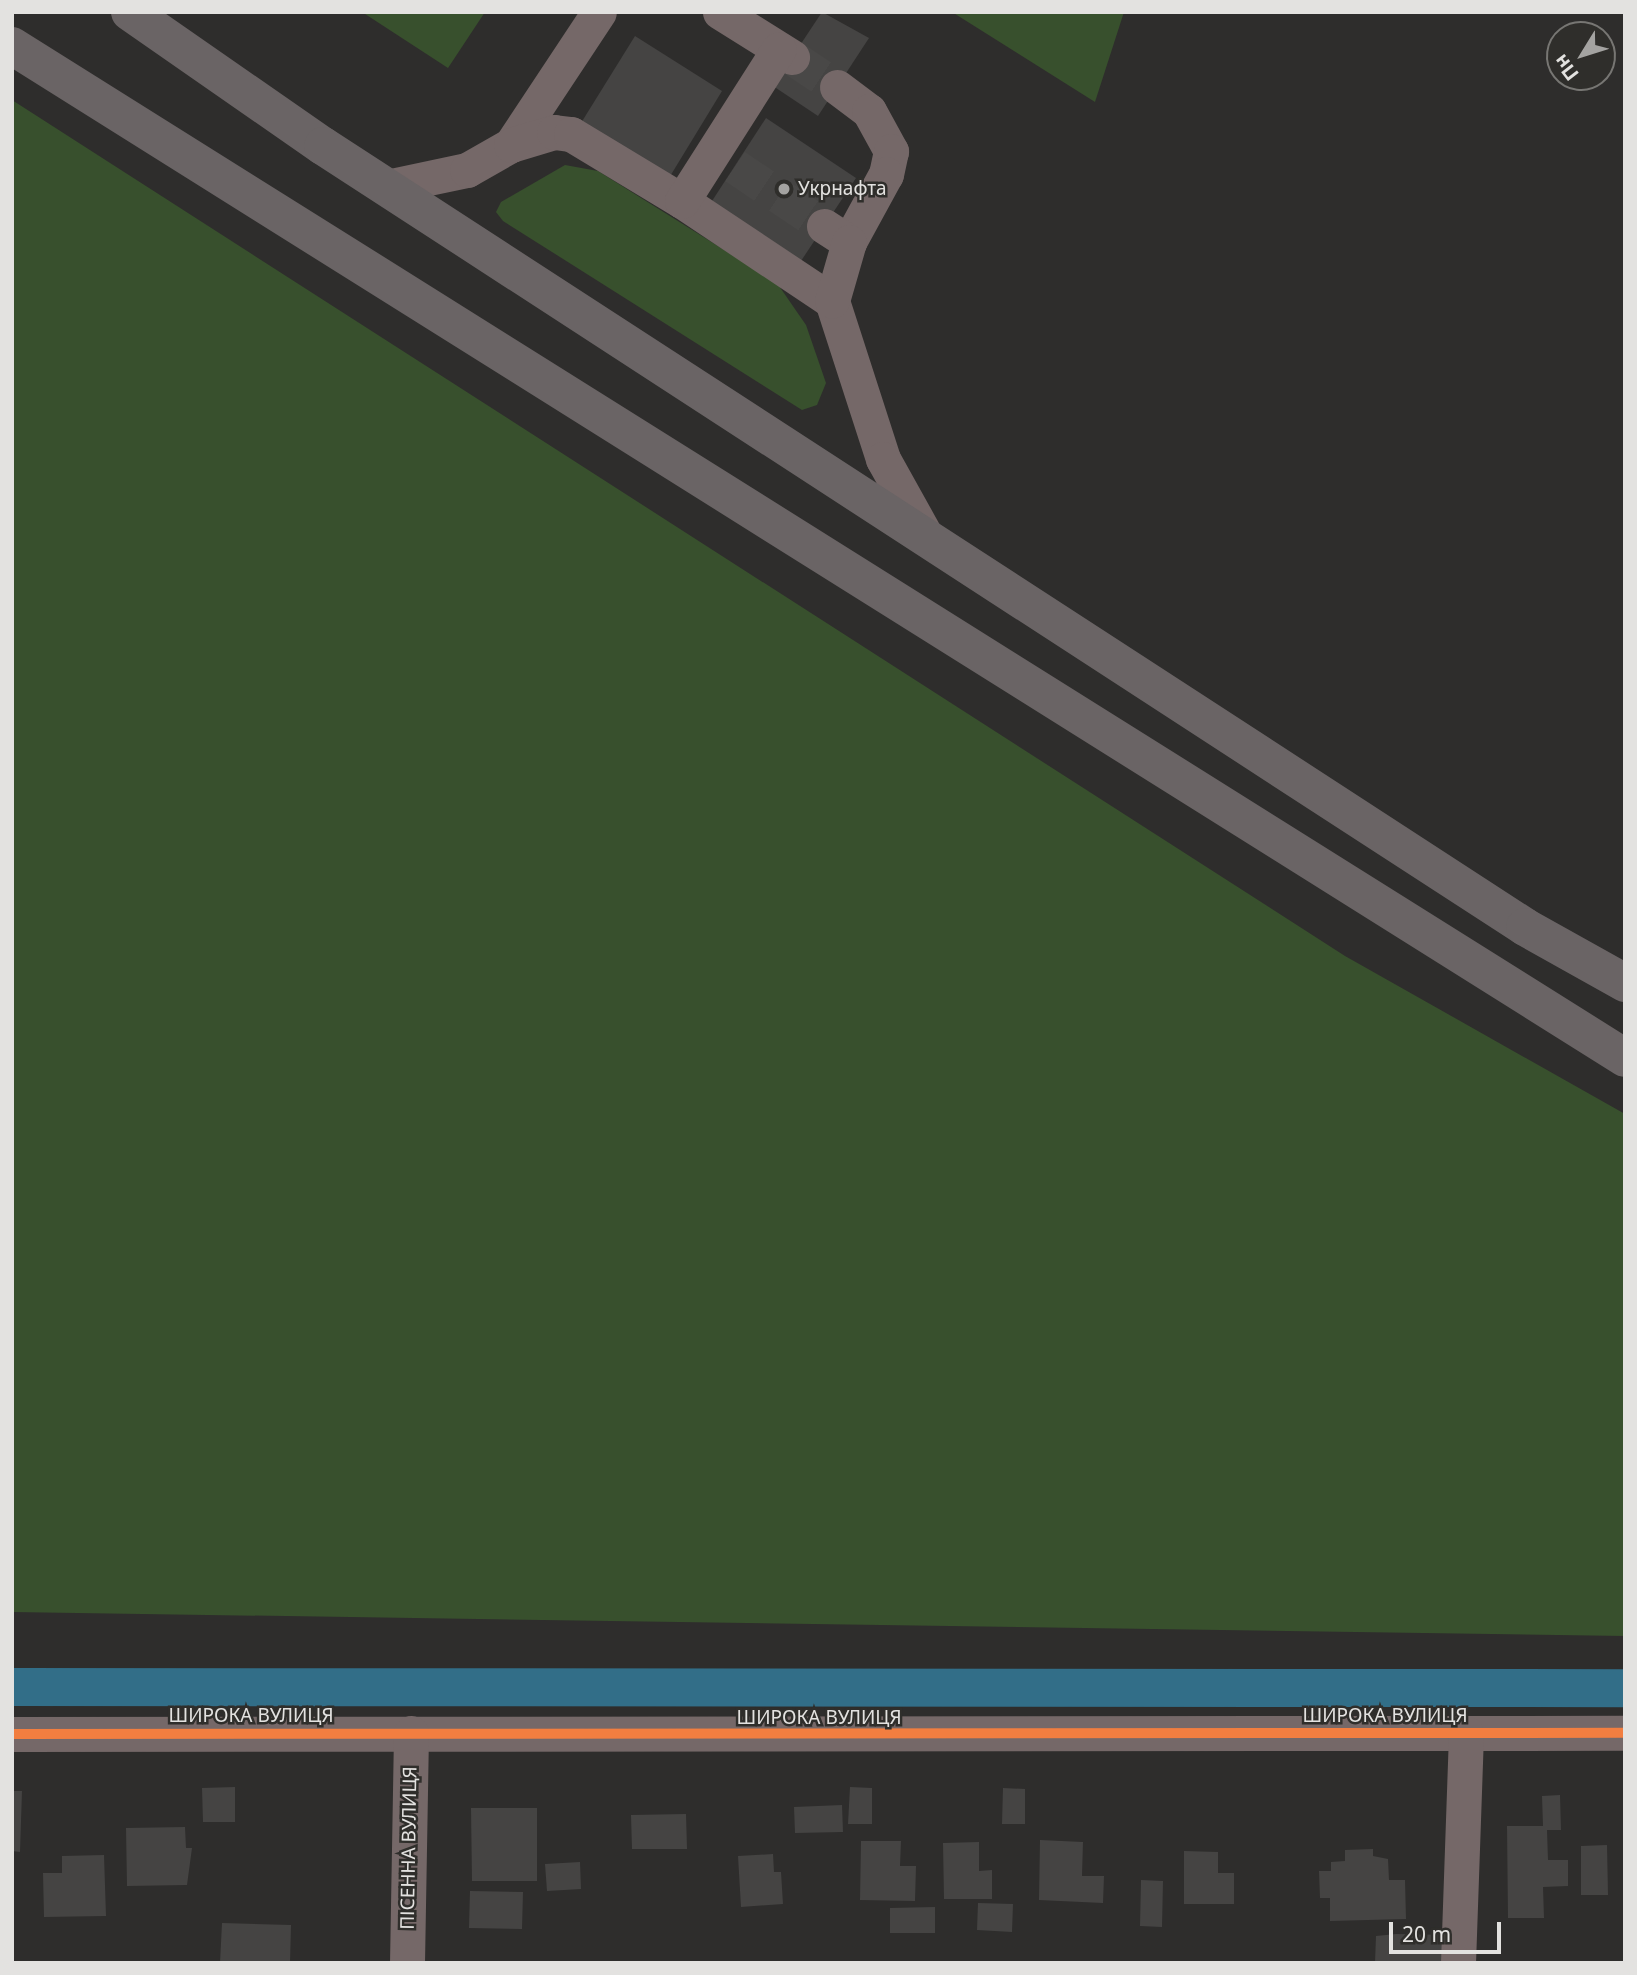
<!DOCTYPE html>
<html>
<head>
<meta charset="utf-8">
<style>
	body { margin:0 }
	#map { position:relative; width:1637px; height:1975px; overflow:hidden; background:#2e2d2c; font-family:"Noto Sans",sans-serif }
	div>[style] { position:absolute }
	.green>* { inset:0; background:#38502d }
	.canal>* { height:38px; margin:-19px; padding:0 19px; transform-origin:19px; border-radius:19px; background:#326e88 }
	.building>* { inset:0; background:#454443 }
	.minor-tunnel>* { height:35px; margin-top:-17.5px; transform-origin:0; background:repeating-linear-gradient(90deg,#494847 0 35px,transparent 0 53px) }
	.minor>* { height:35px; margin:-17.5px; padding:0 17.5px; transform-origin:17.5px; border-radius:17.5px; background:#756868 }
	.highway>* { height:38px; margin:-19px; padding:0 19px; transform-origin:19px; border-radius:19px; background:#6a6465 }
	.cycleway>* { height:10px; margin:-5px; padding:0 5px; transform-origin:5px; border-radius:5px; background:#f27e40 }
	.dots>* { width:19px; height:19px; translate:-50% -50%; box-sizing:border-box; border:4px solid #2f2e2b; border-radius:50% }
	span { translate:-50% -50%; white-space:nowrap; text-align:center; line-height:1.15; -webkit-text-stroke:5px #2f2e2b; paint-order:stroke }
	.poi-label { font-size:19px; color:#e3e2e0 }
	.left { translate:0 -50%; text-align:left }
	.street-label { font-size:19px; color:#e3e2e0 }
	.frame { position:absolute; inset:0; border:14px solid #e3e2e0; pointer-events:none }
	.north { position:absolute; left:1546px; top:21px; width:70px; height:70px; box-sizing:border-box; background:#2f2e2b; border:2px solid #777673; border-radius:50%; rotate:232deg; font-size:19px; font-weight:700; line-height:28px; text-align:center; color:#e3e2e0 }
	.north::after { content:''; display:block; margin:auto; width:24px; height:32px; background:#a4a3a1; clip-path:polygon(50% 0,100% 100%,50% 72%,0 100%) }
	.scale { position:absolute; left:1389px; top:1922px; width:112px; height:32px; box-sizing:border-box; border:4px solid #e3e2e0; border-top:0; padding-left:9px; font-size:21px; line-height:24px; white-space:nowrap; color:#e3e2e0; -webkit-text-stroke:5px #2f2e2b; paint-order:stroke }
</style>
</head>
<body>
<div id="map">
	<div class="green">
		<div style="clip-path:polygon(362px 12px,485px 12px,448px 68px)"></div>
		<div style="clip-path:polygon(952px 12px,1124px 12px,1095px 102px)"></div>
		<div style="clip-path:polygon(12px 100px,1345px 956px,1625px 1114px,1625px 1636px,12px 1612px)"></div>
		<div style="clip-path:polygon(565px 165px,598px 171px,777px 283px,806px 325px,826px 383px,817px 405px,802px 410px,503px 221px,496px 212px,501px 202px)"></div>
	</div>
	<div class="canal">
		<div style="left:12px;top:1687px;width:1613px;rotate:0.04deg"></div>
	</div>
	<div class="building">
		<div style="clip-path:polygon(822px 12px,869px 38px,818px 116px,773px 86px)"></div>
		<div style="clip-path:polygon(635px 36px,722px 91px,669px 178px,581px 123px)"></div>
		<div style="clip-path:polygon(766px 118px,856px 178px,801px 261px,712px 201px)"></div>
		<div style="clip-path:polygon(235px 1787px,235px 1822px,203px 1822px,202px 1788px)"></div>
		<div style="clip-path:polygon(850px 1787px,872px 1788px,872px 1824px,848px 1824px)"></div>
		<div style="clip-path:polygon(1003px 1788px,1025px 1789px,1025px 1824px,1002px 1824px)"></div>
		<div style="clip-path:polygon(12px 1791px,22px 1791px,20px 1852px,12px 1851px)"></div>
		<div style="clip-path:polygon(1560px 1795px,1561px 1830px,1547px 1830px,1548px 1860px,1568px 1860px,1568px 1886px,1543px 1887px,1544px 1918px,1508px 1918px,1507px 1826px,1543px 1826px,1542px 1796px)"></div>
		<div style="clip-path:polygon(842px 1805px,843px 1832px,795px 1833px,794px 1807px)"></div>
		<div style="clip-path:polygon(471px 1808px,537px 1808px,537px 1881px,472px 1881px)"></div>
		<div style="clip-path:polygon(686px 1814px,687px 1849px,632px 1849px,631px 1815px)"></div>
		<div style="clip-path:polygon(185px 1827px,186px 1848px,192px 1848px,187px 1885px,127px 1886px,126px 1828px)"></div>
		<div style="clip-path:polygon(1040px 1840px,1083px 1842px,1082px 1876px,1104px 1876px,1103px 1903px,1039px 1900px)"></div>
		<div style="clip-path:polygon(861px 1841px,901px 1841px,900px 1866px,916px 1866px,915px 1901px,860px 1900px)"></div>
		<div style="clip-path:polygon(979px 1842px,979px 1871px,992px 1870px,992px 1899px,944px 1899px,943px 1843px)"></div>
		<div style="clip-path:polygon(1607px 1845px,1608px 1895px,1581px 1895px,1581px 1846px)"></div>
		<div style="clip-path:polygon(1373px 1849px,1373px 1856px,1388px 1859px,1389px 1880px,1405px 1880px,1406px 1919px,1330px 1921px,1330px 1898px,1320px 1898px,1319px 1871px,1331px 1871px,1331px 1862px,1345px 1861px,1345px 1850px)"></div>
		<div style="clip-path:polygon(1184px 1851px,1218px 1852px,1218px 1873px,1234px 1873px,1234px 1904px,1184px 1904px)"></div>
		<div style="clip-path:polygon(773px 1854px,774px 1872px,781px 1872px,783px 1904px,741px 1907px,738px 1856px)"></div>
		<div style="clip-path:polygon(104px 1855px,106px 1916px,44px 1917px,43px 1873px,62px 1873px,62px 1856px)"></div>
		<div style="clip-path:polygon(580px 1862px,581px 1889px,547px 1891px,545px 1864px)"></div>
		<div style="clip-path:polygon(1141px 1880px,1163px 1881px,1162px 1927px,1140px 1926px)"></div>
		<div style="clip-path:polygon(470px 1891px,523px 1892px,522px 1929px,469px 1928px)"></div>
		<div style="clip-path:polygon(978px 1903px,1013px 1904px,1012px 1932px,977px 1930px)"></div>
		<div style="clip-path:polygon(935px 1907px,935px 1933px,890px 1933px,890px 1908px)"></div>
		<div style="clip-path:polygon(222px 1923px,291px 1925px,290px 1963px,220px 1963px)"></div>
		<div style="clip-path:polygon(1396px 1934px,1451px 1935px,1450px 1963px,1375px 1963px,1376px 1936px)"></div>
	</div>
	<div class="minor-tunnel">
		<div style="left:792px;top:57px;width:54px;rotate:33.7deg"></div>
		<div style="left:735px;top:166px;width:107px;rotate:34deg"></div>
	</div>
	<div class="minor">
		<div style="left:720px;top:12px;width:85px;rotate:32deg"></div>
		<div style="left:837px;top:87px;width:40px;rotate:37deg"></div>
		<div style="left:869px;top:111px;width:46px;rotate:61.2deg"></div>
		<div style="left:891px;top:151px;width:24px;rotate:102deg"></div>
		<div style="left:886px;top:174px;width:77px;rotate:118.6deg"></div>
		<div style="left:511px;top:145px;width:159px;rotate:-56.5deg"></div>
		<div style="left:386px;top:187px;width:83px;rotate:-11.9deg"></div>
		<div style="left:467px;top:170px;width:51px;rotate:-29.6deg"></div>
		<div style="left:511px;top:145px;width:45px;rotate:-16.8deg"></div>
		<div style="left:554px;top:132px;width:17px;rotate:7deg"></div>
		<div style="left:571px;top:134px;width:130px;rotate:31.1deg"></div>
		<div style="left:682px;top:201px;width:180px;rotate:33.7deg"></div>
		<div style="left:832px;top:301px;width:166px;rotate:72.1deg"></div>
		<div style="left:883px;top:459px;width:90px;rotate:60.9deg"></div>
		<div style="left:682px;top:201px;width:180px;rotate:-57.5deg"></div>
		<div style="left:824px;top:226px;width:30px;rotate:33deg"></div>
		<div style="left:849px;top:242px;width:61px;rotate:106.1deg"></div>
		<div style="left:12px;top:1734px;width:1613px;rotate:-0.04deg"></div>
		<div style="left:407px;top:1963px;width:230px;rotate:-89deg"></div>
		<div style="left:1458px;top:1963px;width:230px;rotate:-88deg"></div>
	</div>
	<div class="highway">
		<div style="left:130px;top:12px;width:235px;rotate:34.8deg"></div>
		<div style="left:323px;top:146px;width:1433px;rotate:33.01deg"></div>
		<div style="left:1525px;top:927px;width:115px;rotate:29.2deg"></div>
		<div style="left:12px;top:46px;width:1904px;rotate:32.1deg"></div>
	</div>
	<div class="cycleway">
		<div style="left:12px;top:1734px;width:1613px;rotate:-0.04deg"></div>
	</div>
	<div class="dots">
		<div style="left:784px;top:189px;background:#a4a3a1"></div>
	</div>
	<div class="poi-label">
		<span class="left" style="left:798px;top:189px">Укрнафта</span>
	</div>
	<div class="street-label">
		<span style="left:251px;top:1716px">ШИРОКА ВУЛИЦЯ</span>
		<span style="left:1385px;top:1716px">ШИРОКА ВУЛИЦЯ</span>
		<span style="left:819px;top:1718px">ШИРОКА ВУЛИЦЯ</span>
		<span style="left:409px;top:1848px;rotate:-89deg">ПІСЕННА ВУЛИЦЯ</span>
	</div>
	<div class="frame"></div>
	<div class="north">Пн</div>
	<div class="scale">20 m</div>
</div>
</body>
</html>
